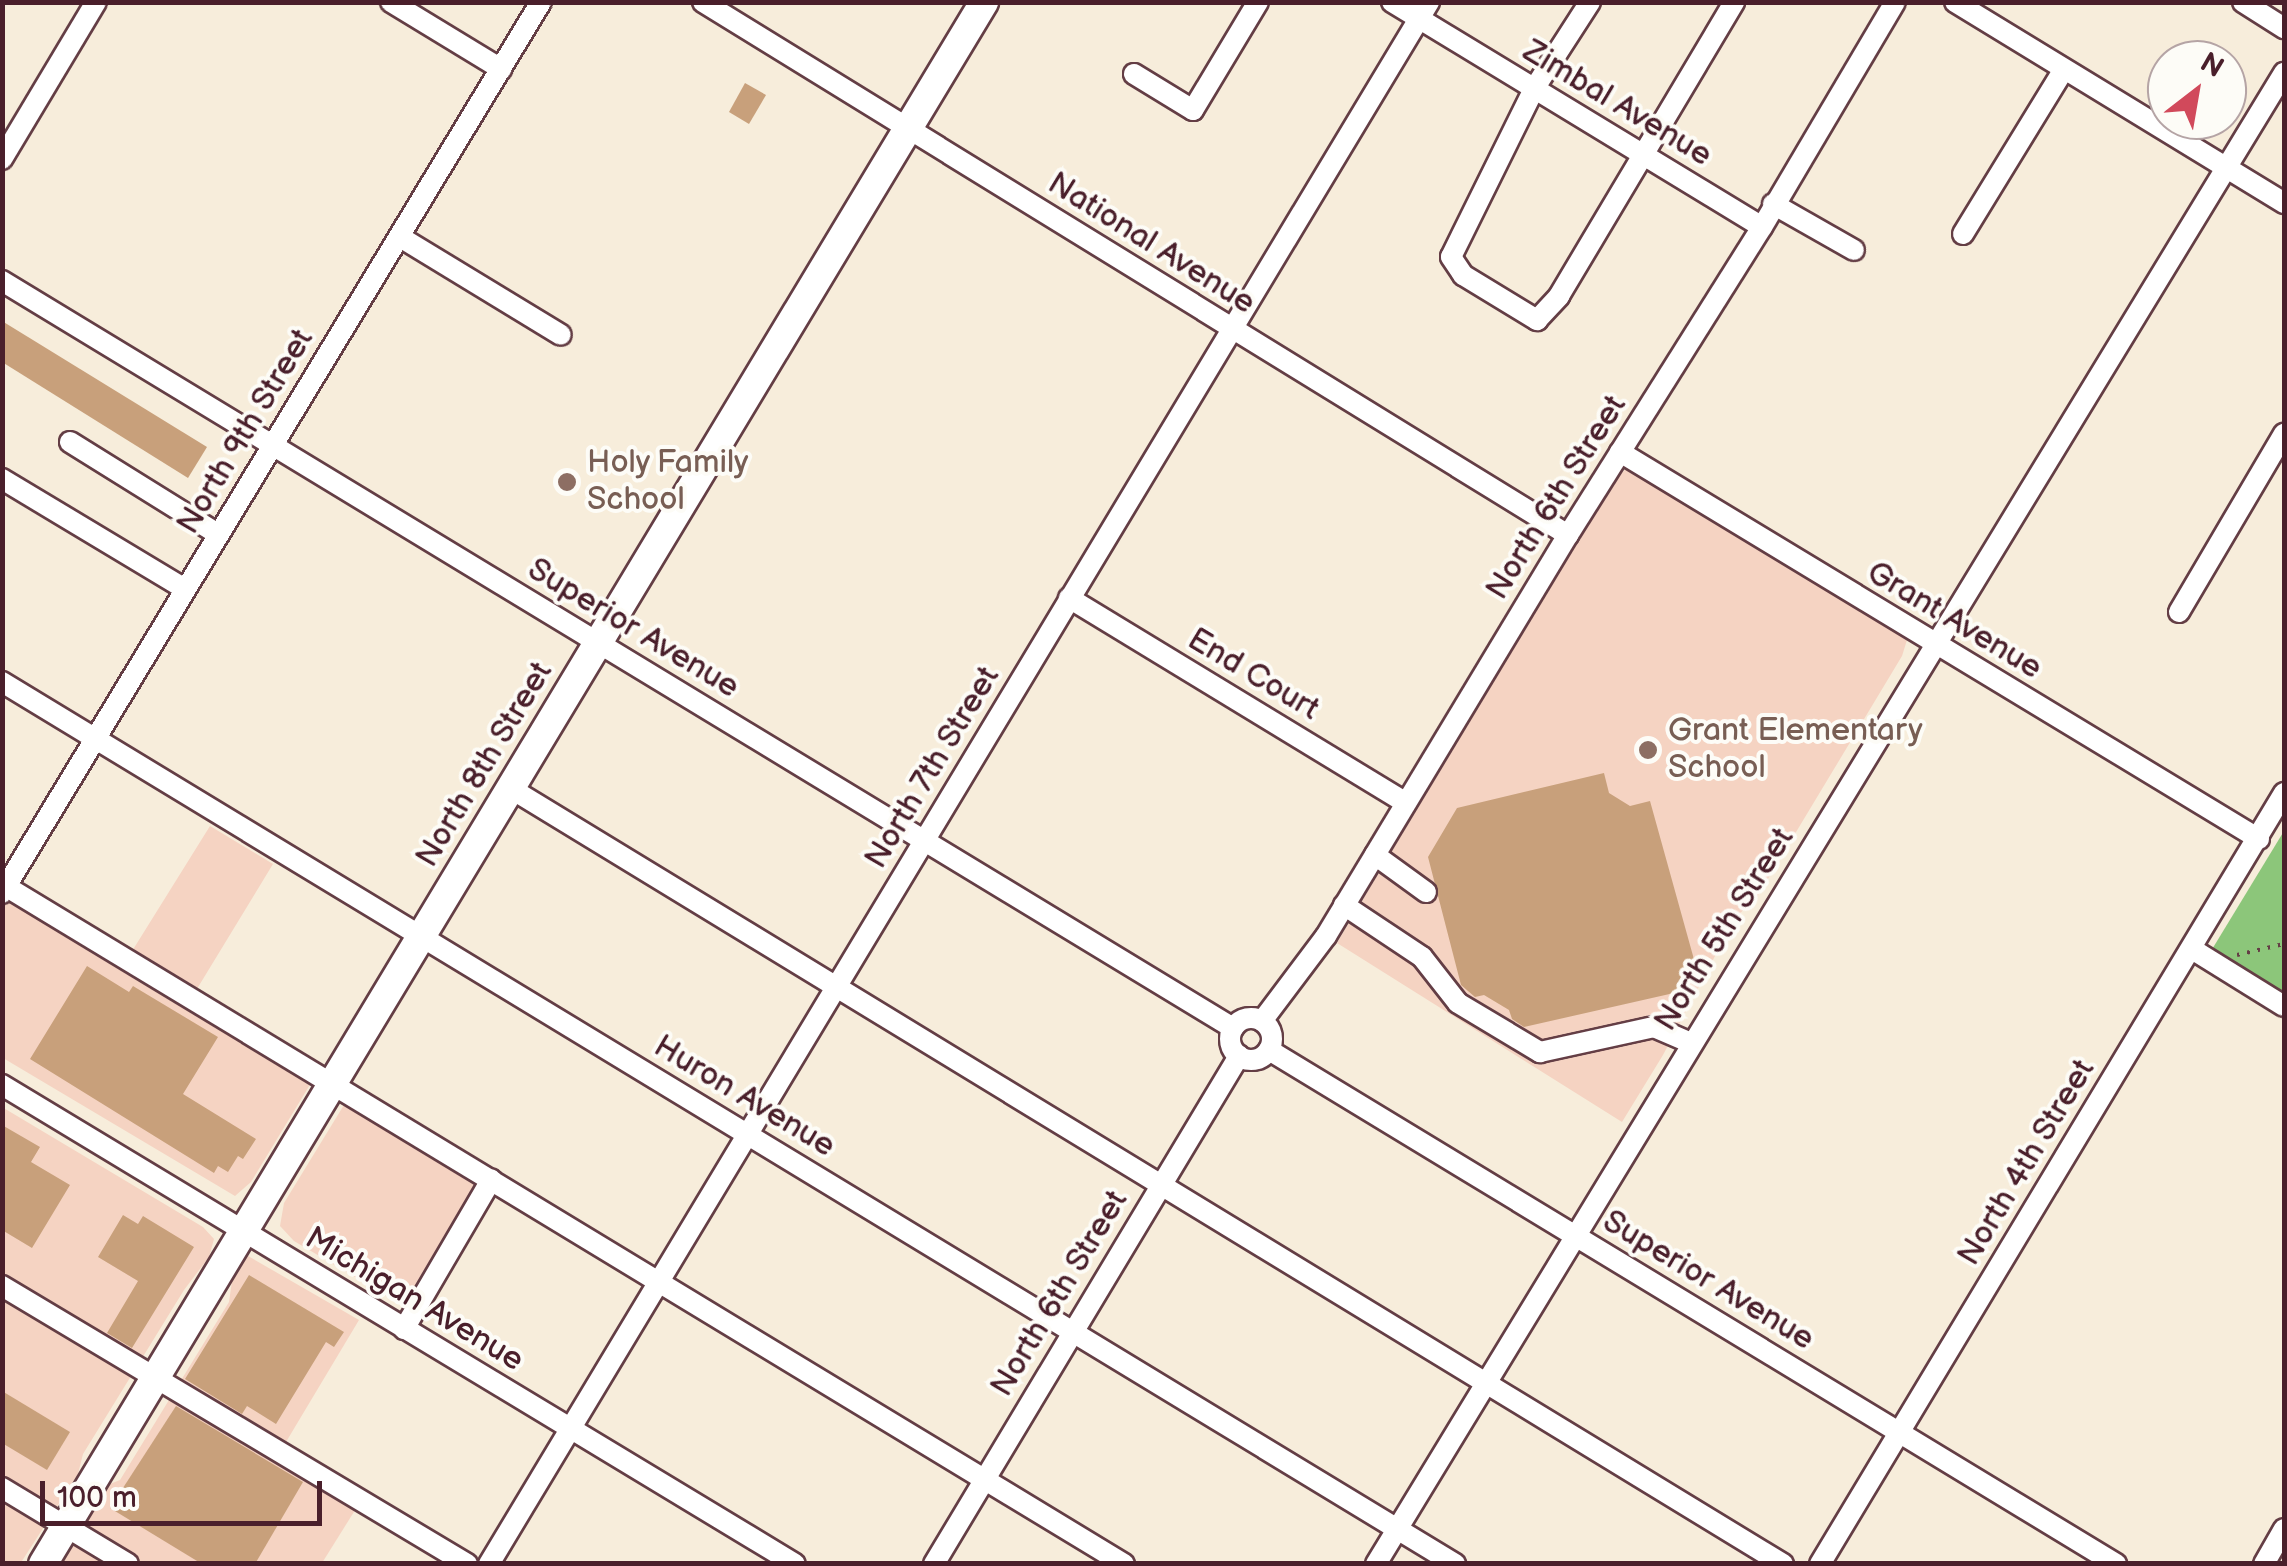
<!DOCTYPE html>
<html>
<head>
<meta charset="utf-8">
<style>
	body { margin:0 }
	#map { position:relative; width:2287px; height:1566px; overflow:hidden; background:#f7eddb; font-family:"Balsamiq Sans",sans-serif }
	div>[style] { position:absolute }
	.built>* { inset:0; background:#f5d3c2 }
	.green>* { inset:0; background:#8cc67a }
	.building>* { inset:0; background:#c8a07b }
	.path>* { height:4px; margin-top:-2px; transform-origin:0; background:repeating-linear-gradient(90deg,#643e45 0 2.5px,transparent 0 10.5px) }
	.roads { filter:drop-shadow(2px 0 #643e45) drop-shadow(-2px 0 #643e45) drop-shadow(0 2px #643e45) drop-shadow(0 -2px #643e45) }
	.minor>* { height:20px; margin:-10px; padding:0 10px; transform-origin:10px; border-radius:10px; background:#fff }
	.minor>.ring { margin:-10px; padding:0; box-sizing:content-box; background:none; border:20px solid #fff; border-radius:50% }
	.major>* { height:28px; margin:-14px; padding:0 14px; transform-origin:14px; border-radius:14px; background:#fff }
	.dots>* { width:28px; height:28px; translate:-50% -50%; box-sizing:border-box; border:5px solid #fdfcf7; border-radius:50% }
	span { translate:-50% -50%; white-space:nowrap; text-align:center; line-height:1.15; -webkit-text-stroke:8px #fdfcf7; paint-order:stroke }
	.street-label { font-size:32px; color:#4a1f2b }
	.education-label { font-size:32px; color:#785e54 }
	.left { translate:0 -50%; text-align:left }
	.frame { position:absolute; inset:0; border:5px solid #4a1f2b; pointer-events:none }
	.north { position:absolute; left:2147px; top:40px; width:100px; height:100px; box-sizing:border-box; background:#fdfcf7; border:2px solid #b5a4a5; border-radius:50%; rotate:31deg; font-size:28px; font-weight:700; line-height:40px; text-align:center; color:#4a1f2b }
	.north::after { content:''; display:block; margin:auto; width:35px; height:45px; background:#d1495b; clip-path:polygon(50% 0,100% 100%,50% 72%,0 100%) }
	.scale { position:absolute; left:40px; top:1481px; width:282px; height:45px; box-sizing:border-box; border:5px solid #4a1f2b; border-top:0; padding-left:12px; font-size:30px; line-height:35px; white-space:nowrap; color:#4a1f2b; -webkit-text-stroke:8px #fdfcf7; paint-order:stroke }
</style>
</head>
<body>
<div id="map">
	<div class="built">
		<div style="clip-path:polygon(1628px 467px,1907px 640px,1902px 656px,1757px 897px,1735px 918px,1663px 1055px,1622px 1122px,1337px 943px,1610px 484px)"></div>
		<div style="clip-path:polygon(210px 826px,273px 864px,189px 1002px,314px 1078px,251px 1182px,235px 1196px,3px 1058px,2px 891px,124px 964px)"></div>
		<div style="clip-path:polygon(347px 1100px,484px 1181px,409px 1309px,294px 1241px,280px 1226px,284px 1203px)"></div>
		<div style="clip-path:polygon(2px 1107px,203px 1227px,214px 1239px,209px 1257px,184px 1290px,83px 1454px,78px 1474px,20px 1564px,2px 1563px)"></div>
		<div style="clip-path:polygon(248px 1256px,359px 1320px,277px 1457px,357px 1507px,322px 1563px,56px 1564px,105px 1486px,120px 1480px,229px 1302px,234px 1267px)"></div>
	</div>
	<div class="green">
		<div style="clip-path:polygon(2284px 831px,2284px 997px,2211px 951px)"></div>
	</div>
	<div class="building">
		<div style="clip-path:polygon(745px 83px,766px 95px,749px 124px,729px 112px)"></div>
		<div style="clip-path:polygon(2px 321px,207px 447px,188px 478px,2px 362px)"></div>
		<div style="clip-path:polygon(1604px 773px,1609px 793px,1630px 806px,1650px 801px,1695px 963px,1674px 993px,1524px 1027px,1512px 1019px,1509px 1010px,1484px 995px,1475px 997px,1461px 985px,1428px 857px,1457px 808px)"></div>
		<div style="clip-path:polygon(87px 966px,129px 992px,133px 986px,218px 1037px,183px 1094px,256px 1139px,243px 1159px,238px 1156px,228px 1172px,218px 1166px,214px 1173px,30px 1059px)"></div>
		<div style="clip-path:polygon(2px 1125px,40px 1147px,31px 1162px,70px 1185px,32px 1248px,2px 1230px)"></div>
		<div style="clip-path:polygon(123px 1215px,138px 1224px,143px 1216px,194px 1247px,132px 1348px,107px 1333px,138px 1281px,98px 1257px)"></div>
		<div style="clip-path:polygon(249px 1275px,344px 1332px,334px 1347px,326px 1342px,276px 1424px,247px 1406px,242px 1414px,185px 1379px)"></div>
		<div style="clip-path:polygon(2px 1391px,70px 1432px,47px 1470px,2px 1443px)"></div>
		<div style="clip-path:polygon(176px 1406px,303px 1482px,255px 1564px,202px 1564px,110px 1508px)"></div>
	</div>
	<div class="path">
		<div style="left:2283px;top:849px;width:1px"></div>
		<div style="left:2237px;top:955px;width:48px;rotate:-13.2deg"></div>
	</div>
	<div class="roads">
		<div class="minor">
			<div style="left:391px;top:2px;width:129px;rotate:31.3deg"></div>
			<div style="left:703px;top:2px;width:1016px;rotate:31.64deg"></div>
			<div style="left:1392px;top:2px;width:431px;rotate:31.3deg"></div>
			<div style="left:1590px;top:2px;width:103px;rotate:122.8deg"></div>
			<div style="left:1534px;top:89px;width:187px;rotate:116.3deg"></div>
			<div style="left:1451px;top:257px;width:22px;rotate:56deg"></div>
			<div style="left:1463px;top:275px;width:87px;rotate:31.3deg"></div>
			<div style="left:1537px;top:320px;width:33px;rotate:-47deg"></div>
			<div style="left:1559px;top:296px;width:342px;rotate:-59.2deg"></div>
			<div style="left:1955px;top:2px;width:386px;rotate:31.4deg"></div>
			<div style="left:2243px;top:2px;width:49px;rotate:32.4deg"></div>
			<div style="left:1134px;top:74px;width:69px;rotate:31.4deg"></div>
			<div style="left:1193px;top:110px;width:126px;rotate:-59deg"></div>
			<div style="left:2px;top:159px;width:183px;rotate:-59.1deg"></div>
			<div style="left:1773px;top:204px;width:93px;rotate:29.6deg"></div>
			<div style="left:1963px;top:234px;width:193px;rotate:-58.5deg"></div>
			<div style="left:400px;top:237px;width:188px;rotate:31.3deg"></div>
			<div style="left:2px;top:281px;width:1440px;rotate:31.25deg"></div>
			<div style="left:70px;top:442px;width:174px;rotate:31.9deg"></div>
			<div style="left:1620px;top:452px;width:747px;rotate:31.2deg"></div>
			<div style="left:2px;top:479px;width:214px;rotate:31deg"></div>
			<div style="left:1069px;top:598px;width:394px;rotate:31.3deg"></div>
			<div style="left:2179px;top:612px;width:207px;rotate:-59.5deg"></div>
			<div style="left:2px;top:682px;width:1700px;rotate:31.26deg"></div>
			<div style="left:510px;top:788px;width:1491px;rotate:31.37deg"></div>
			<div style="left:1375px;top:855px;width:63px;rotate:36deg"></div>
			<div style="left:2px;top:884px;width:1312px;rotate:31.22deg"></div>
			<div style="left:2px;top:893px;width:1041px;rotate:-58.83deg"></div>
			<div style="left:1344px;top:905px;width:94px;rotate:33.7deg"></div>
			<div style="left:1422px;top:957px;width:58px;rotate:52deg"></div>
			<div style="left:1458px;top:1003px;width:96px;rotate:30.9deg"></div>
			<div style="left:1540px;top:1052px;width:117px;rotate:-12.4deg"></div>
			<div style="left:1654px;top:1027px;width:40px;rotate:23.4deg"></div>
			<div style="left:2192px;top:949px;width:108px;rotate:31.8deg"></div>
			<div class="ring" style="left:1230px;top:1018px;width:22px;height:22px"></div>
			<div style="left:1262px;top:1021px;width:106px;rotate:-53deg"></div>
			<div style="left:1326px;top:936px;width:468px;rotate:-58.9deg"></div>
			<div style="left:1568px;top:535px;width:364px;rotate:-57.8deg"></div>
			<div style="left:1762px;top:227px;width:261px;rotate:-59.4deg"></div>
			<div style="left:1269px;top:1050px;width:991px;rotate:31.25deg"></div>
			<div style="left:2px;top:1085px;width:926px;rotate:31.13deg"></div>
			<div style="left:2px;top:1286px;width:542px;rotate:30.87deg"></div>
			<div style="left:404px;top:1329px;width:173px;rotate:-59.7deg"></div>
			<div style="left:2px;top:1488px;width:147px;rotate:31.1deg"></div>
			<div style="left:489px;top:1564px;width:1823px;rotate:-58.96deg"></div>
			<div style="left:934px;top:1564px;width:593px;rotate:-59.02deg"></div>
			<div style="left:1376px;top:1564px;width:1746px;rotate:-58.66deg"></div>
			<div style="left:1820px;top:1564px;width:900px;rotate:-58.96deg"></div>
			<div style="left:2264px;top:1564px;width:40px;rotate:-60.3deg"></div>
		</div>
		<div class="major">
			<div style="left:43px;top:1564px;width:1824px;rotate:-58.93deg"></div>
		</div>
	</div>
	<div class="dots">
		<div style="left:567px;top:482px;background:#8d6e63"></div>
		<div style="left:1648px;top:750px;background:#8d6e63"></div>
	</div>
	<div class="street-label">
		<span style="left:1617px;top:104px;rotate:31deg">Zimbal Avenue</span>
		<span style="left:1151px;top:244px;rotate:32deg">National Avenue</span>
		<span style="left:246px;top:432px;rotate:-59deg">North 9th Street</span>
		<span style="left:1557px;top:498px;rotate:-58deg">North 6th Street</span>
		<span style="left:1954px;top:621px;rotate:31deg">Grant Avenue</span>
		<span style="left:633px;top:629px;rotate:31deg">Superior Avenue</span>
		<span style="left:1253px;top:675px;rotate:31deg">End Court</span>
		<span style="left:485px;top:765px;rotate:-59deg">North 8th Street</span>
		<span style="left:933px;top:768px;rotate:-59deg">North 7th Street</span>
		<span style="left:1725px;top:930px;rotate:-58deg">North 5th Street</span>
		<span style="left:744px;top:1097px;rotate:31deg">Huron Avenue</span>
		<span style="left:2027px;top:1163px;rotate:-59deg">North 4th Street</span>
		<span style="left:1708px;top:1281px;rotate:31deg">Superior Avenue</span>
		<span style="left:1060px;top:1294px;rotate:-59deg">North 6th Street</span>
		<span style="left:414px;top:1300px;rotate:31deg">Michigan Avenue</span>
	</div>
	<div class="education-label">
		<span class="left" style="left:587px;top:482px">Holy Family<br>School</span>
		<span class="left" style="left:1668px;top:750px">Grant Elementary<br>School</span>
	</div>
	<div class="frame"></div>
	<div class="north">N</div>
	<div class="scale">100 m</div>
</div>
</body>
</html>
